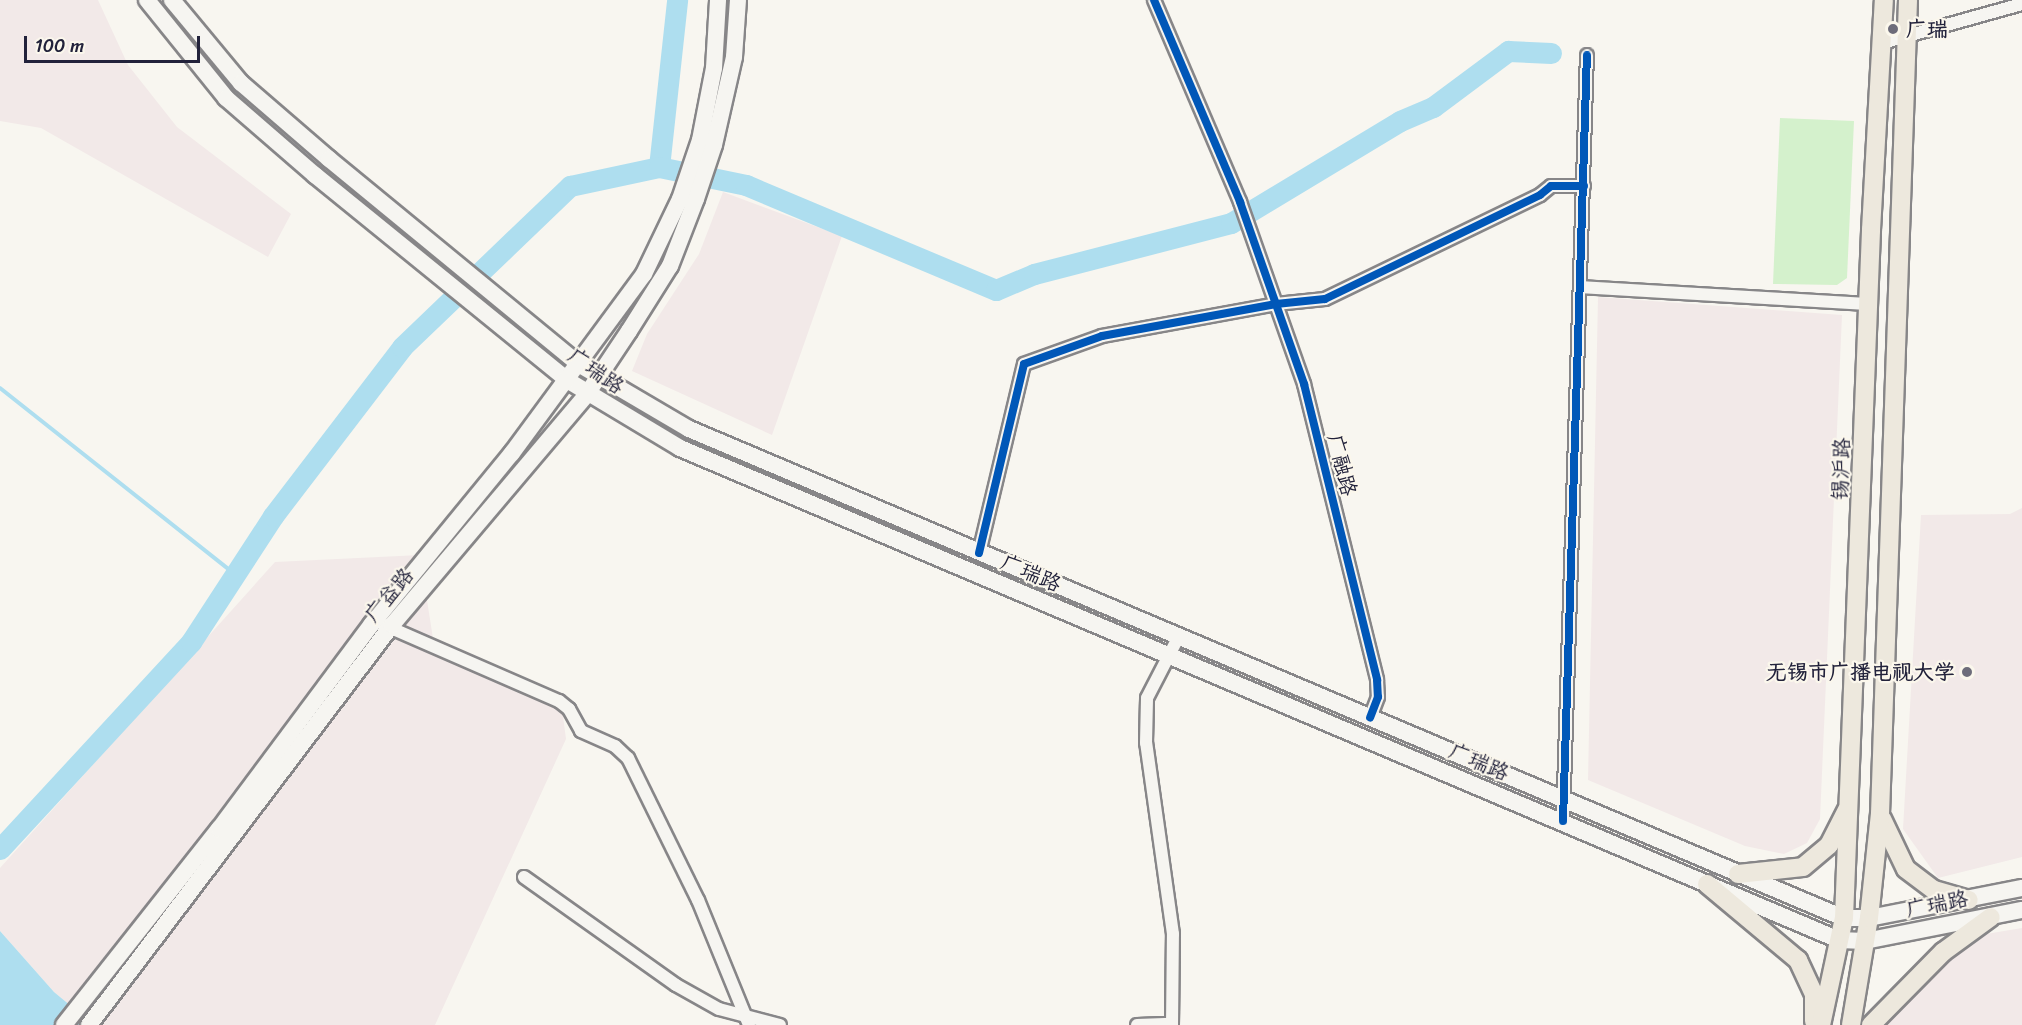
<!DOCTYPE html>
<html>
<head>
<meta charset="utf-8">
<style>
	body { margin:0 }
	#map { position:relative; width:2022px; height:1025px; overflow:hidden; background:#f8f6f0; font-family:Sriracha,"LXGW WenKai TC",sans-serif }
	div>[style] { position:absolute }
	.built>* { inset:0; background:#f2e9e8 }
	.green>* { inset:0; background:#d4f1cc }
	.water>* { inset:0; background:#aedeef }
	.stream>* { height:4px; margin:-2px; padding:0 2px; transform-origin:2px; border-radius:2px; background:#aedeef }
	.river>* { height:21px; margin:-10.5px; padding:0 10.5px; transform-origin:10.5px; border-radius:10.5px; background:#aedeef }
	.roads { filter:drop-shadow(2px 0 #878688) drop-shadow(-2px 0 #878688) drop-shadow(0 2px #878688) drop-shadow(0 -2px #878688) }
	.minor>* { height:12px; margin:-6px; padding:0 6px; transform-origin:6px; border-radius:6px; background:#f6f5f1 }
	.secondary>* { height:16px; margin:-8px; padding:0 8px; transform-origin:8px; border-radius:8px; background:#f6f5f1 }
	.primary>* { height:18px; margin:-9px; padding:0 9px; transform-origin:9px; border-radius:9px; background:#ede8dd }
	.cycleway>* { height:8px; margin:-4px; padding:0 4px; transform-origin:4px; border-radius:4px; background:#0057b8 }
	.dots>* { width:16px; height:16px; translate:-50% -50%; box-sizing:border-box; border:3px solid #fbf7ec; border-radius:50% }
	span { translate:-50% -50%; white-space:nowrap; text-align:center; line-height:1.15; -webkit-text-stroke:4.5px #fbf7ec; paint-order:stroke }
	.poi-label { font-size:21px; color:#22223b; font-weight:700 }
	.left { translate:0 -50%; text-align:left }
	.right { translate:-100% -50%; text-align:right }
	.street-label { font-size:21px; color:#22223b }
	.scale { position:absolute; left:24px; top:36px; width:176px; height:27px; box-sizing:border-box; border:3px solid #22223b; border-top:0; padding-left:8px; font-size:18px; line-height:21px; white-space:nowrap; color:#22223b; -webkit-text-stroke:4px #fbf7ec; paint-order:stroke }
</style>
</head>
<body>
<div id="map">
	<div class="built">
		<div style="clip-path:polygon(0 0,98px 0,128px 65px,177px 127px,291px 214px,268px 257px,41px 128px,0 121px)"></div>
		<div style="clip-path:polygon(723px 192px,842px 236px,772px 435px,632px 371px,647px 334px,699px 254px)"></div>
		<div style="clip-path:polygon(1598px 297px,1842px 315px,1820px 819px,1807px 843px,1784px 854px,1745px 846px,1588px 780px)"></div>
		<div style="clip-path:polygon(2022px 508px,2022px 857px,1938px 878px,1903px 829px,1921px 515px,2010px 514px)"></div>
		<div style="clip-path:polygon(420px 555px,434px 645px,562px 709px,566px 739px,435px 1025px,94px 1025px,54px 992px,0 931px,0 868px,275px 562px)"></div>
		<div style="clip-path:polygon(2022px 928px,2022px 1025px,1882px 1025px,1955px 950px,1986px 934px)"></div>
	</div>
	<div class="green">
		<div style="clip-path:polygon(1780px 118px,1854px 121px,1847px 278px,1837px 285px,1773px 284px)"></div>
	</div>
	<div class="water">
		<div style="clip-path:polygon(0 931px,54px 992px,94px 1025px,0 1025px)"></div>
	</div>
	<div class="stream">
		<div style="left:0;top:388px;width:300px;rotate:38.4deg"></div>
	</div>
	<div class="river">
		<div style="left:659px;top:167px;width:168px;rotate:-83.8deg"></div>
		<div style="left:0;top:849px;width:282px;rotate:-47.3deg"></div>
		<div style="left:191px;top:642px;width:150px;rotate:-56.9deg"></div>
		<div style="left:273px;top:516px;width:213px;rotate:-52.6deg"></div>
		<div style="left:402px;top:347px;width:233px;rotate:-43.8deg"></div>
		<div style="left:570px;top:186px;width:91px;rotate:-12.1deg"></div>
		<div style="left:659px;top:167px;width:89px;rotate:11.7deg"></div>
		<div style="left:746px;top:185px;width:271px;rotate:22.8deg"></div>
		<div style="left:996px;top:290px;width:41px;rotate:-22.8deg"></div>
		<div style="left:1034px;top:274px;width:203px;rotate:-14.5deg"></div>
		<div style="left:1231px;top:223px;width:197px;rotate:-31.1deg"></div>
		<div style="left:1400px;top:121px;width:36px;rotate:-23deg"></div>
		<div style="left:1433px;top:107px;width:94px;rotate:-36.7deg"></div>
		<div style="left:1508px;top:51px;width:43px;rotate:2.7deg"></div>
	</div>
	<div class="roads">
		<div class="minor">
			<div style="left:1154px;top:0;width:220px;rotate:66.9deg"></div>
			<div style="left:1240px;top:202px;width:193px;rotate:70.6deg"></div>
			<div style="left:1304px;top:384px;width:305px;rotate:76.1deg"></div>
			<div style="left:1377px;top:680px;width:17px;rotate:87deg"></div>
			<div style="left:1378px;top:697px;width:22px;rotate:111deg"></div>
			<div style="left:1882px;top:43px;width:145px;rotate:-15.6deg"></div>
			<div style="left:1581px;top:287px;width:289px;rotate:3.4deg"></div>
			<div style="left:979px;top:553px;width:194px;rotate:-76.6deg"></div>
			<div style="left:1024px;top:364px;width:83px;rotate:-19.7deg"></div>
			<div style="left:1102px;top:336px;width:177px;rotate:-10.4deg"></div>
			<div style="left:1276px;top:304px;width:49px;rotate:-5.8deg"></div>
			<div style="left:1325px;top:299px;width:239px;rotate:-25.8deg"></div>
			<div style="left:1540px;top:195px;width:14px;rotate:-39deg"></div>
			<div style="left:1551px;top:186px;width:33px"></div>
			<div style="left:384px;top:625px;width:191px;rotate:23.5deg"></div>
			<div style="left:559px;top:701px;width:13px;rotate:39deg"></div>
			<div style="left:569px;top:709px;width:25px;rotate:61deg"></div>
			<div style="left:581px;top:731px;width:37px;rotate:24deg"></div>
			<div style="left:615px;top:746px;width:18px;rotate:43deg"></div>
			<div style="left:628px;top:758px;width:158px;rotate:63.8deg"></div>
			<div style="left:698px;top:900px;width:135px;rotate:67.8deg"></div>
			<div style="left:1563px;top:821px;width:766px;rotate:-88.21deg"></div>
			<div style="left:524px;top:877px;width:186px;rotate:35.4deg"></div>
			<div style="left:676px;top:985px;width:49px;rotate:29.2deg"></div>
			<div style="left:719px;top:1009px;width:63px;rotate:14.7deg"></div>
			<div style="left:1137px;top:1025px;width:35px;rotate:-2deg"></div>
			<div style="left:1172px;top:1025px;width:91px;rotate:-89.4deg"></div>
			<div style="left:1173px;top:934px;width:193px;rotate:-98deg"></div>
			<div style="left:1146px;top:743px;width:45px;rotate:-88.7deg"></div>
			<div style="left:1147px;top:698px;width:68px;rotate:-62.7deg"></div>
		</div>
		<div class="secondary">
			<div style="left:147px;top:0;width:126px;rotate:51.1deg"></div>
			<div style="left:226px;top:98px;width:118px;rotate:40.9deg"></div>
			<div style="left:315px;top:175px;width:325px;rotate:39.1deg"></div>
			<div style="left:567px;top:380px;width:132px;rotate:31deg"></div>
			<div style="left:680px;top:448px;width:1259px;rotate:23deg"></div>
			<div style="left:1839px;top:940px;width:26px;rotate:2deg"></div>
			<div style="left:1865px;top:941px;width:160px;rotate:-11.2deg"></div>
			<div style="left:172px;top:0;width:108px;rotate:50.3deg"></div>
			<div style="left:241px;top:83px;width:116px;rotate:40.8deg"></div>
			<div style="left:329px;top:159px;width:325px;rotate:39.4deg"></div>
			<div style="left:580px;top:365px;width:126px;rotate:30.4deg"></div>
			<div style="left:689px;top:429px;width:1254px;rotate:22.95deg"></div>
			<div style="left:1844px;top:918px;width:25px"></div>
			<div style="left:1869px;top:918px;width:156px;rotate:-11.1deg"></div>
			<div style="left:64px;top:1025px;width:250px;rotate:-51.7deg"></div>
			<div style="left:219px;top:829px;width:256px;rotate:-53.3deg"></div>
			<div style="left:372px;top:624px;width:221px;rotate:-50.7deg"></div>
			<div style="left:512px;top:453px;width:222px;rotate:-53.6deg"></div>
			<div style="left:644px;top:274px;width:83px;rotate:-64.4deg"></div>
			<div style="left:680px;top:199px;width:62px;rotate:-71.3deg"></div>
			<div style="left:700px;top:140px;width:73px;rotate:-79deg"></div>
			<div style="left:714px;top:68px;width:68px;rotate:-86.6deg"></div>
			<div style="left:89px;top:1025px;width:502px;rotate:-52.86deg"></div>
			<div style="left:392px;top:625px;width:302px;rotate:-49.8deg"></div>
			<div style="left:587px;top:394px;width:76px;rotate:-56.3deg"></div>
			<div style="left:629px;top:331px;width:77px;rotate:-57.8deg"></div>
			<div style="left:670px;top:266px;width:72px;rotate:-68.8deg"></div>
			<div style="left:696px;top:199px;width:57px;rotate:-71.6deg"></div>
			<div style="left:714px;top:145px;width:90px;rotate:-77.2deg"></div>
			<div style="left:734px;top:57px;width:57px;rotate:-86deg"></div>
		</div>
		<div class="primary">
			<div style="left:1882px;top:819px;width:55px;rotate:64.4deg"></div>
			<div style="left:1906px;top:869px;width:35px;rotate:37deg"></div>
			<div style="left:1934px;top:890px;width:36px;rotate:16deg"></div>
			<div style="left:1738px;top:874px;width:65px;rotate:-6.1deg"></div>
			<div style="left:1803px;top:867px;width:34px;rotate:-40deg"></div>
			<div style="left:1829px;top:845px;width:39px;rotate:-63deg"></div>
			<div style="left:1707px;top:884px;width:119px;rotate:39.9deg"></div>
			<div style="left:1798px;top:960px;width:38px;rotate:65deg"></div>
			<div style="left:1814px;top:995px;width:26px;rotate:90deg"></div>
			<div style="left:1821px;top:1025px;width:109px;rotate:-77.9deg"></div>
			<div style="left:1844px;top:918px;width:689px;rotate:-87.75deg"></div>
			<div style="left:1871px;top:230px;width:230px;rotate:-86.8deg"></div>
			<div style="left:1851px;top:1025px;width:109px;rotate:-80.5deg"></div>
			<div style="left:1869px;top:918px;width:105px;rotate:-84deg"></div>
			<div style="left:1880px;top:814px;width:814px;rotate:-88.03deg"></div>
			<div style="left:1871px;top:1025px;width:103px;rotate:-45.4deg"></div>
			<div style="left:1943px;top:952px;width:59px;rotate:-36.1deg"></div>
		</div>
	</div>
	<div class="cycleway">
		<div style="left:1154px;top:0;width:220px;rotate:66.9deg"></div>
		<div style="left:1240px;top:202px;width:193px;rotate:70.6deg"></div>
		<div style="left:1304px;top:384px;width:305px;rotate:76.1deg"></div>
		<div style="left:1377px;top:680px;width:17px;rotate:87deg"></div>
		<div style="left:1378px;top:697px;width:22px;rotate:111deg"></div>
		<div style="left:979px;top:553px;width:194px;rotate:-76.6deg"></div>
		<div style="left:1024px;top:364px;width:83px;rotate:-19.7deg"></div>
		<div style="left:1102px;top:336px;width:177px;rotate:-10.4deg"></div>
		<div style="left:1276px;top:304px;width:49px;rotate:-5.8deg"></div>
		<div style="left:1325px;top:299px;width:239px;rotate:-25.8deg"></div>
		<div style="left:1540px;top:195px;width:14px;rotate:-39deg"></div>
		<div style="left:1551px;top:186px;width:33px"></div>
		<div style="left:1563px;top:821px;width:766px;rotate:-88.21deg"></div>
	</div>
	<div class="dots">
		<div style="left:1893px;top:29px;background:#6d6c7a"></div>
		<div style="left:1967px;top:672px;background:#6d6c7a"></div>
	</div>
	<div class="poi-label">
		<span class="left" style="left:1906px;top:29px">广瑞</span>
		<span class="right" style="left:1955px;top:672px">无锡市广播电视大学</span>
	</div>
	<div class="street-label">
		<span style="left:596px;top:371px;rotate:35deg">广瑞路</span>
		<span style="left:1342px;top:465px;rotate:76deg">广融路</span>
		<span style="left:1841px;top:469px;rotate:-88deg">锡沪路</span>
		<span style="left:1031px;top:573px;rotate:23deg">广瑞路</span>
		<span style="left:389px;top:595px;rotate:-50deg">广益路</span>
		<span style="left:1479px;top:762px;rotate:23deg">广瑞路</span>
		<span style="left:1937px;top:904px;rotate:-11deg">广瑞路</span>
	</div>
	<div class="scale">100 m</div>
</div>
</body>
</html>
